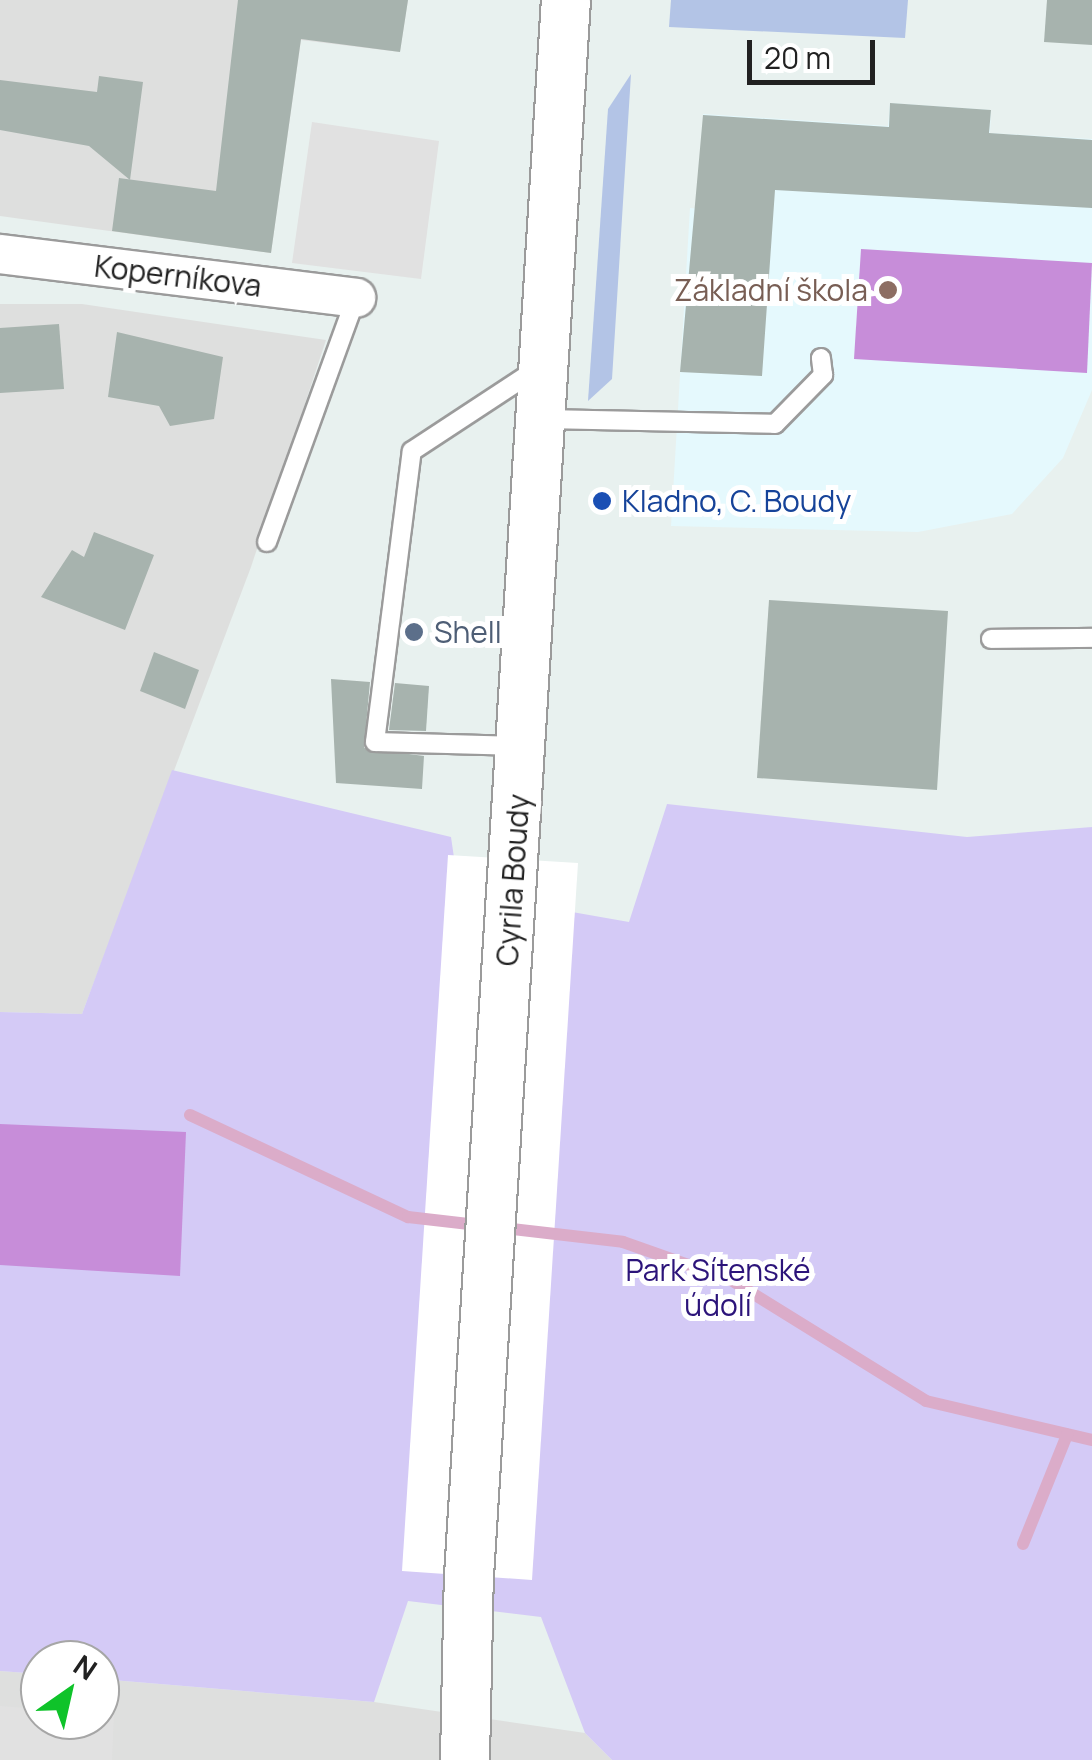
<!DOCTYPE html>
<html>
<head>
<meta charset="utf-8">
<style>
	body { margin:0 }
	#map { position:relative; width:1092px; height:1760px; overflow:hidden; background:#e8f1ef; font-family:Manrope,sans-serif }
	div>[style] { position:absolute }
	.residential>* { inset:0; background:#dedfde }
	.education>* { inset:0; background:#e5f9fd }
	.grass>* { inset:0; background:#b3c4e6 }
	.park>* { inset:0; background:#d4caf6 }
	.pitch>* { inset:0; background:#c78dd9 }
	.parking>* { inset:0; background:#e1e1e1 }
	.pier>* { inset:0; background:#fff }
	.stream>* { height:12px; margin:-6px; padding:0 6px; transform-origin:6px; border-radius:6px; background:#dbacc9 }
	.building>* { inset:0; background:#a7b3ae }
	.roads { filter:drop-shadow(2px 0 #9b9b9b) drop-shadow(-2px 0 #9b9b9b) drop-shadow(0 2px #9b9b9b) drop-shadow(0 -2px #9b9b9b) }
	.service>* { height:18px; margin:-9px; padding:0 9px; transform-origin:9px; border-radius:9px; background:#fff }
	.minor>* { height:38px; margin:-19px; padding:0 19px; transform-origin:19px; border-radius:19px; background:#fff }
	.tertiary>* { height:48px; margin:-24px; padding:0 24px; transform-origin:24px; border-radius:24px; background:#fff }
	.dots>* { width:28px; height:28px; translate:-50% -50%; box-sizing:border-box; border:5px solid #fff; border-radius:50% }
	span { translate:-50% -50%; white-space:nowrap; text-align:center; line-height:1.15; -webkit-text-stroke:10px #fff; paint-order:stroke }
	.street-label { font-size:30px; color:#212121 }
	.education-label { font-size:30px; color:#785e54 }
	.right { translate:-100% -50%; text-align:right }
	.transit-label { font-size:30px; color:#164399 }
	.left { translate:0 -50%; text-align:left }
	.service-label { font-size:30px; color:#4e5e75 }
	.park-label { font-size:30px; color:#2c147a }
	.north { position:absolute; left:20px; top:1640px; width:100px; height:100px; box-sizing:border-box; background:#fff; border:2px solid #a6a6a6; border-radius:50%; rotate:34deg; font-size:28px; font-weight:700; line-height:40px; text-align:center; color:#212121 }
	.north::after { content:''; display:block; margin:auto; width:35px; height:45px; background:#0fc32a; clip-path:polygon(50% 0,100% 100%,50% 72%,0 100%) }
	.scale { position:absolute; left:747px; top:40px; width:128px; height:45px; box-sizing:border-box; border:5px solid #212121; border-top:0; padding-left:12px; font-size:30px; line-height:35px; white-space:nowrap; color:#212121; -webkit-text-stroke:8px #fff; paint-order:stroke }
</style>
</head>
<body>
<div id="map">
	<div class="residential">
		<div style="clip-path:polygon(0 0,408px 0,400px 52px,301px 40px,271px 253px,0 216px)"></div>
		<div style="clip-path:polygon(0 304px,82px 304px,326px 340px,251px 567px,82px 1014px,0 1012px)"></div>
		<div style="clip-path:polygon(0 1671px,40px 1674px,40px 1720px,100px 1720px,100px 1679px,374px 1702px,585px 1733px,612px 1760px,0 1760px)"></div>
	</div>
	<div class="education">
		<div style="clip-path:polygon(890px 103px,991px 110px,990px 133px,1092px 139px,1092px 390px,1063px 458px,1012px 514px,918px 532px,671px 526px,690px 208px,703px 209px,703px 114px,888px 126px)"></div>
	</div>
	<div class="grass">
		<div style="clip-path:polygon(671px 0,908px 0,905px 38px,669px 27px)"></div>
		<div style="clip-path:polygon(631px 74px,612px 379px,588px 401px,608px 109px)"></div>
	</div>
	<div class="park">
		<div style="clip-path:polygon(172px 770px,451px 837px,459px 892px,629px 922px,667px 804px,967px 837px,1092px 827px,1092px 1760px,612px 1760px,585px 1733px,541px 1617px,408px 1601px,374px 1702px,100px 1679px,100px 1660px,40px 1660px,40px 1674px,0 1671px,0 1012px,82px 1014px)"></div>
	</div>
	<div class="pitch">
		<div style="clip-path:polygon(861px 249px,1092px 263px,1087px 373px,854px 359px)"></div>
		<div style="clip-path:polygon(0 1124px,186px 1132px,180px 1276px,0 1265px)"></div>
	</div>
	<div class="parking">
		<div style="clip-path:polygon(312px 122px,439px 141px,421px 279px,292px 263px)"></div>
		<div style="clip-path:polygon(0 1706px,40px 1709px,40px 1720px,114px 1714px,112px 1760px,0 1760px)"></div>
	</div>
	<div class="pier">
		<div style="clip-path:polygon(448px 855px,578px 863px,532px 1580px,402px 1571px)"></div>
	</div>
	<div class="stream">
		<div style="left:190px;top:1115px;width:241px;rotate:25.1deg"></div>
		<div style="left:408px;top:1217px;width:216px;rotate:6.6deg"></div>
		<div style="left:623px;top:1242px;width:114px;rotate:19.4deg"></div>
		<div style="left:731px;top:1280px;width:229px;rotate:31.8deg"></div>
		<div style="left:926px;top:1401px;width:171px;rotate:13.2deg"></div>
		<div style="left:1023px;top:1544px;width:118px;rotate:-68deg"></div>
	</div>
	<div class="building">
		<div style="clip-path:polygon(238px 0,408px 0,400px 52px,301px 39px,271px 253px,112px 231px,119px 178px,216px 191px)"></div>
		<div style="clip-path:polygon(1047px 0,1092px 0,1092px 45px,1044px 42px)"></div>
		<div style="clip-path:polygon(99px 76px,143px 82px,130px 180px,89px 146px,0 130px,0 80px,97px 92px)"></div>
		<div style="clip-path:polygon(890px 103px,991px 110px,989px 133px,1092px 140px,1092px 208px,775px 190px,762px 376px,680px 372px,703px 115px,889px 127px)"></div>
		<div style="clip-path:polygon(59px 324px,64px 389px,0 393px,0 328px)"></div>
		<div style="clip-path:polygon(117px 332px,223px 357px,214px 419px,170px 426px,159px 406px,108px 397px)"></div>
		<div style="clip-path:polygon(94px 532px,154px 555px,125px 630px,41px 597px,72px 550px,84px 557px)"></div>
		<div style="clip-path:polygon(769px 600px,948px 611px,937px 790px,757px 778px)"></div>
		<div style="clip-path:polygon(154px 652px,199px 670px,185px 709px,140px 691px)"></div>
		<div style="clip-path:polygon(331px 679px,370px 682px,364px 748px,424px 756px,422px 789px,336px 783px)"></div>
		<div style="clip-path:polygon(395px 683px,429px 686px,426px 731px,389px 730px)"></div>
	</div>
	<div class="roads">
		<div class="service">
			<div style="left:542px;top:419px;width:233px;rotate:1.2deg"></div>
			<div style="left:775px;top:424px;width:69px;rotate:-45.6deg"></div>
			<div style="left:823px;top:375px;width:17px;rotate:-97deg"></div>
			<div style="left:267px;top:542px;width:260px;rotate:-70deg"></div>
			<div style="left:991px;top:639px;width:101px;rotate:-0.6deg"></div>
			<div style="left:520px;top:746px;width:145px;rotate:-178.4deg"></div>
			<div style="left:375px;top:742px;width:293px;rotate:-82.8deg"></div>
			<div style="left:412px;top:451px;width:149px;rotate:-33.3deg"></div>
		</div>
		<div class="minor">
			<div style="left:0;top:254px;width:359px;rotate:7deg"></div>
		</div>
		<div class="tertiary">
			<div style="left:465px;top:1760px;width:184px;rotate:-88.8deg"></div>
			<div style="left:469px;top:1576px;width:1579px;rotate:-86.48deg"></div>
		</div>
	</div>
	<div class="dots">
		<div style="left:888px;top:290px;background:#8d6e63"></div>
		<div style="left:602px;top:501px;background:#1a4fb4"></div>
		<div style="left:414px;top:632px;background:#5c6f8a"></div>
	</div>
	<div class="street-label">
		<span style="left:178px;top:276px;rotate:7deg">Koperníkova</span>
		<span style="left:513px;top:880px;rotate:-86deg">Cyrila Boudy</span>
	</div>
	<div class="education-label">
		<span class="right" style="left:868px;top:290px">Základní škola</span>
	</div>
	<div class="transit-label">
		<span class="left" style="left:622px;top:501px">Kladno, C. Boudy</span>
	</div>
	<div class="service-label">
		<span class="left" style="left:434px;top:632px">Shell</span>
	</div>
	<div class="park-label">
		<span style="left:718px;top:1287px">Park Sítenské<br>údolí</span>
	</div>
	<div class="north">N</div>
	<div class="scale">20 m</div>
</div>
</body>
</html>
